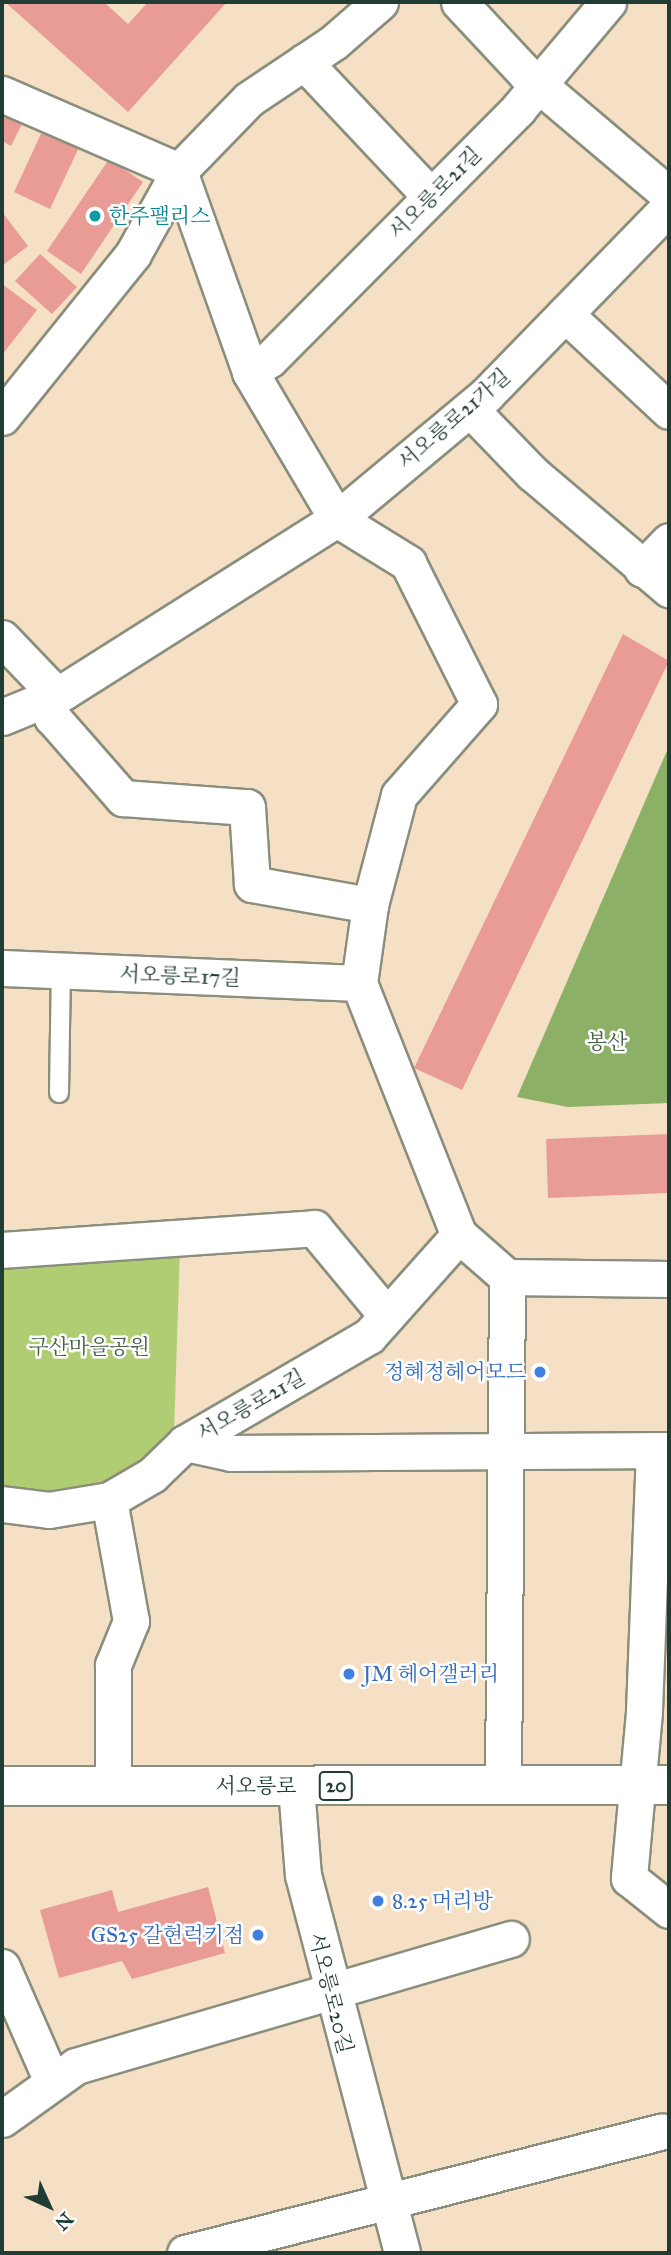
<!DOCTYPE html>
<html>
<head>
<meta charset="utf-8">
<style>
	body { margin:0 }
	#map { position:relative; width:671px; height:2255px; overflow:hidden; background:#f5e0c5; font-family:"IM FELL Great Primer","Noto Serif KR",serif }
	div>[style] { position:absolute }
	.green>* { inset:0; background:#b1cd73 }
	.forest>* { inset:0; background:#8cb065 }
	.building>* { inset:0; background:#e99b95 }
	.roads { filter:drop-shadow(2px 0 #8a8e7c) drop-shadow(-2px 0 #8a8e7c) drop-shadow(0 2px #8a8e7c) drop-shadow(0 -2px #8a8e7c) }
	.service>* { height:18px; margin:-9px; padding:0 9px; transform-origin:9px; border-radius:9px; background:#fff }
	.minor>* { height:35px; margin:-17.5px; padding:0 17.5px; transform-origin:17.5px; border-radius:17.5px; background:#fff }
	.primary>* { height:38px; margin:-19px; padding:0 19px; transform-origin:19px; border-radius:19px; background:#fff }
	.dots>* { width:19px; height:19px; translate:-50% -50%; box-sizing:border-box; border:4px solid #fff; border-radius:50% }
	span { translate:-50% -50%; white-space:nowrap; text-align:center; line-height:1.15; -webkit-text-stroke:5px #fff; paint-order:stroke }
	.shield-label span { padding:2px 5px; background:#fff; border:2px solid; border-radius:5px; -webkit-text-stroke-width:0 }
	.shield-label { font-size:19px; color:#1f3d34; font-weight:700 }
	.street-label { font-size:21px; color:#1f3d34 }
	.culture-label { font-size:21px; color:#0d838f }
	.left { translate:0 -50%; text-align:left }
	.park-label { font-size:21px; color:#446144 }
	.shop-label { font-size:21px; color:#366cbe }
	.right { translate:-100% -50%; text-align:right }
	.frame { position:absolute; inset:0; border:4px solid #1f3d34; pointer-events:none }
	.north { position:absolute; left:14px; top:2171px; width:70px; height:70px; -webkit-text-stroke:5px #fff; paint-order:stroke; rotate:135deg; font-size:19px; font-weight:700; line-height:28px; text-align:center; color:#1f3d34 }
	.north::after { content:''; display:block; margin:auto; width:24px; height:32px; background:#1f3d34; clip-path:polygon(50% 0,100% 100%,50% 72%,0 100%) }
</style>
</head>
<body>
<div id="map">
	<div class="green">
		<div style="clip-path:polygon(180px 1248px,174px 1433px,100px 1492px,2px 1495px,2px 1260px)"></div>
	</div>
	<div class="forest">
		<div style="clip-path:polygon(669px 746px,669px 1103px,568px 1107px,517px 1097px)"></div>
	</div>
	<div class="building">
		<div style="clip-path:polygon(5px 2px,104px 2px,128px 24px,148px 2px,227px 2px,128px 112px)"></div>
		<div style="clip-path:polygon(2px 103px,26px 116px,11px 146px,2px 141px)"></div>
		<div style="clip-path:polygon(45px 125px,82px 141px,50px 209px,14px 192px)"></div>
		<div style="clip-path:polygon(109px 159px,143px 182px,81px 274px,47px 251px)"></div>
		<div style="clip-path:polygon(2px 212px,28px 246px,2px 266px)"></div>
		<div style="clip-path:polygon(40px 254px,77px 287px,52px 314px,15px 281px)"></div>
		<div style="clip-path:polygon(2px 284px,37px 310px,2px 355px)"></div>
		<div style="clip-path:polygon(623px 634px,669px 661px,462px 1090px,414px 1068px)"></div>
		<div style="clip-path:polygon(669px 1134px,669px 1193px,548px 1198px,546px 1139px)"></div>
		<div style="clip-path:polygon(208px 1887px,225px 1953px,132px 1979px,122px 1961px,59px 1978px,40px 1910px,112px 1890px,118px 1912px)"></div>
	</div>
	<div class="roads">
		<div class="service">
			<div style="left:59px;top:1093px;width:121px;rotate:-89.1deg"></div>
		</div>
		<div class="minor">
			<div style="left:459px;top:2px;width:100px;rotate:47deg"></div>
			<div style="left:527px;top:75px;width:186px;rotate:40.2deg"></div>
			<div style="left:304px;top:62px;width:185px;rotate:46.7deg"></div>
			<div style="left:2px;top:94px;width:193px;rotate:23.5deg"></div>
			<div style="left:179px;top:171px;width:213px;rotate:70.5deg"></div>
			<div style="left:250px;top:372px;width:171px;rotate:59.4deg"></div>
			<div style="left:337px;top:519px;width:84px;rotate:31.8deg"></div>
			<div style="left:408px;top:563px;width:158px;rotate:63.3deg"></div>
			<div style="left:479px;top:704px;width:121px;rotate:131.3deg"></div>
			<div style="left:399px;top:795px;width:114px;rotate:104.8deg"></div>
			<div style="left:370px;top:905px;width:79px;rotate:98deg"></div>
			<div style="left:359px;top:983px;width:271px;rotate:68.4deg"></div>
			<div style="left:459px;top:1235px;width:64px;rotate:41.2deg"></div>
			<div style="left:507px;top:1277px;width:162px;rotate:0.7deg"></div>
			<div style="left:565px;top:314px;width:142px;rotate:43deg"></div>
			<div style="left:250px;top:372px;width:24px;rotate:-33deg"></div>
			<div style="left:270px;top:359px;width:352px;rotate:-45.2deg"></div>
			<div style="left:518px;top:109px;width:140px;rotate:-49.9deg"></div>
			<div style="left:470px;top:409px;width:89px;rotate:45.9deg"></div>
			<div style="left:532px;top:473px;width:180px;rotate:40.3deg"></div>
			<div style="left:2px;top:417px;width:209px;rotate:-51.2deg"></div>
			<div style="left:133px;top:254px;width:95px;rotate:-61deg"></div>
			<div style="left:179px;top:171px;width:100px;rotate:-45.8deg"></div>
			<div style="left:249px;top:99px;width:102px;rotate:-33.8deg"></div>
			<div style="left:334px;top:42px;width:61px;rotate:-41deg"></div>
			<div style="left:642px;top:569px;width:39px;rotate:-46deg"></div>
			<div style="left:2px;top:638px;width:64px;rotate:46.3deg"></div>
			<div style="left:46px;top:684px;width:34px;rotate:80deg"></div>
			<div style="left:52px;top:717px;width:108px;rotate:48.8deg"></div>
			<div style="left:123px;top:798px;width:124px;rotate:4.2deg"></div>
			<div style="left:247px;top:807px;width:77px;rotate:86.3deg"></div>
			<div style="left:252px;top:884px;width:120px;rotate:10.1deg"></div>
			<div style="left:2px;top:717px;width:66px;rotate:-22.3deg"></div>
			<div style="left:63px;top:692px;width:324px;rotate:-32.3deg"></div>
			<div style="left:337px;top:519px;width:194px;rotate:-39.8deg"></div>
			<div style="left:486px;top:395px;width:262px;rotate:-45.8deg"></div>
			<div style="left:2px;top:968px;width:357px;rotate:2.4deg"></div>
			<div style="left:2px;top:1250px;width:313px;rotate:-4deg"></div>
			<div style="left:314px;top:1228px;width:114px;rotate:50.3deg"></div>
			<div style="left:185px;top:1443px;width:47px;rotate:12.3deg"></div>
			<div style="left:231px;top:1453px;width:438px;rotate:-0.4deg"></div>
			<div style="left:654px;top:1450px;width:262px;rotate:92.2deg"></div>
			<div style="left:644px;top:1712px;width:167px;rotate:95.2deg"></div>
			<div style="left:629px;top:1878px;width:51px;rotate:38.7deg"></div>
			<div style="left:109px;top:1500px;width:123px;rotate:79.7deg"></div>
			<div style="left:131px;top:1621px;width:48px;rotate:112.2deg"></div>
			<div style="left:113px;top:1665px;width:121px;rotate:90deg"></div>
			<div style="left:2px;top:1504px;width:47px;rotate:7.3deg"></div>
			<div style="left:49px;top:1510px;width:61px;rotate:-9.5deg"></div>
			<div style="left:109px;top:1500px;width:50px;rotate:-30.2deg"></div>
			<div style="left:152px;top:1475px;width:46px;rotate:-44.1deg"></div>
			<div style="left:185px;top:1443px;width:213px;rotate:-30.2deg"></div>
			<div style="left:369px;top:1336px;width:135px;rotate:-48.3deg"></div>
			<div style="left:503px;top:1786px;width:509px;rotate:-89.55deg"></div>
			<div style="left:296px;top:1787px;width:88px;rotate:85.5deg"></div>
			<div style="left:303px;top:1875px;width:391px;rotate:75.3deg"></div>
			<div style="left:2px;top:1967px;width:122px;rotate:66.4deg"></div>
			<div style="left:2px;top:2119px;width:91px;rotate:-35.6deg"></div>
			<div style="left:76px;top:2066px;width:453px;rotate:-16.3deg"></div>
			<div style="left:185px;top:2253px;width:492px;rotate:-14.3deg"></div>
		</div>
		<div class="primary">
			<div style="left:2px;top:1786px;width:667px;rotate:-0.09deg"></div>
		</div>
	</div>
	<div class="dots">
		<div style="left:95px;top:216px;background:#0f9aa8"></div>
		<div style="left:540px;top:1372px;background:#3f7fe0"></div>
		<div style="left:349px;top:1674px;background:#3f7fe0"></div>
		<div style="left:378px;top:1901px;background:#3f7fe0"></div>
		<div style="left:258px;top:1935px;background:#3f7fe0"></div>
	</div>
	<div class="shield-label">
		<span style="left:336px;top:1786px">20</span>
	</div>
	<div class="street-label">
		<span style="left:435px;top:193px;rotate:-45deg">서오릉로21길</span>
		<span style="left:454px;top:419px;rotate:-41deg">서오릉로21가길</span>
		<span style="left:180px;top:976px;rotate:2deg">서오릉로17길</span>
		<span style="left:251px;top:1405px;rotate:-30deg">서오릉로21길</span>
		<span style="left:256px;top:1786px">서오릉로</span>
		<span style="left:331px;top:1993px;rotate:76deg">서오릉로20길</span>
	</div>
	<div class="culture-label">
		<span class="left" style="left:109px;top:216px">한주팰리스</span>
	</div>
	<div class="park-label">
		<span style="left:607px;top:1042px">봉산</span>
		<span style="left:89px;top:1347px">구산마을공원</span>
	</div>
	<div class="shop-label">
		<span class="right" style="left:526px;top:1372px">정혜정헤어모드</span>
		<span class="left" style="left:363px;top:1674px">JM 헤어갤러리</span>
		<span class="left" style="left:392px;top:1901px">8.25 머리방</span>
		<span class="right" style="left:244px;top:1935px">GS25 갈현럭키점</span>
	</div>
	<div class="frame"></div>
	<div class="north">N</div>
</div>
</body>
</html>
